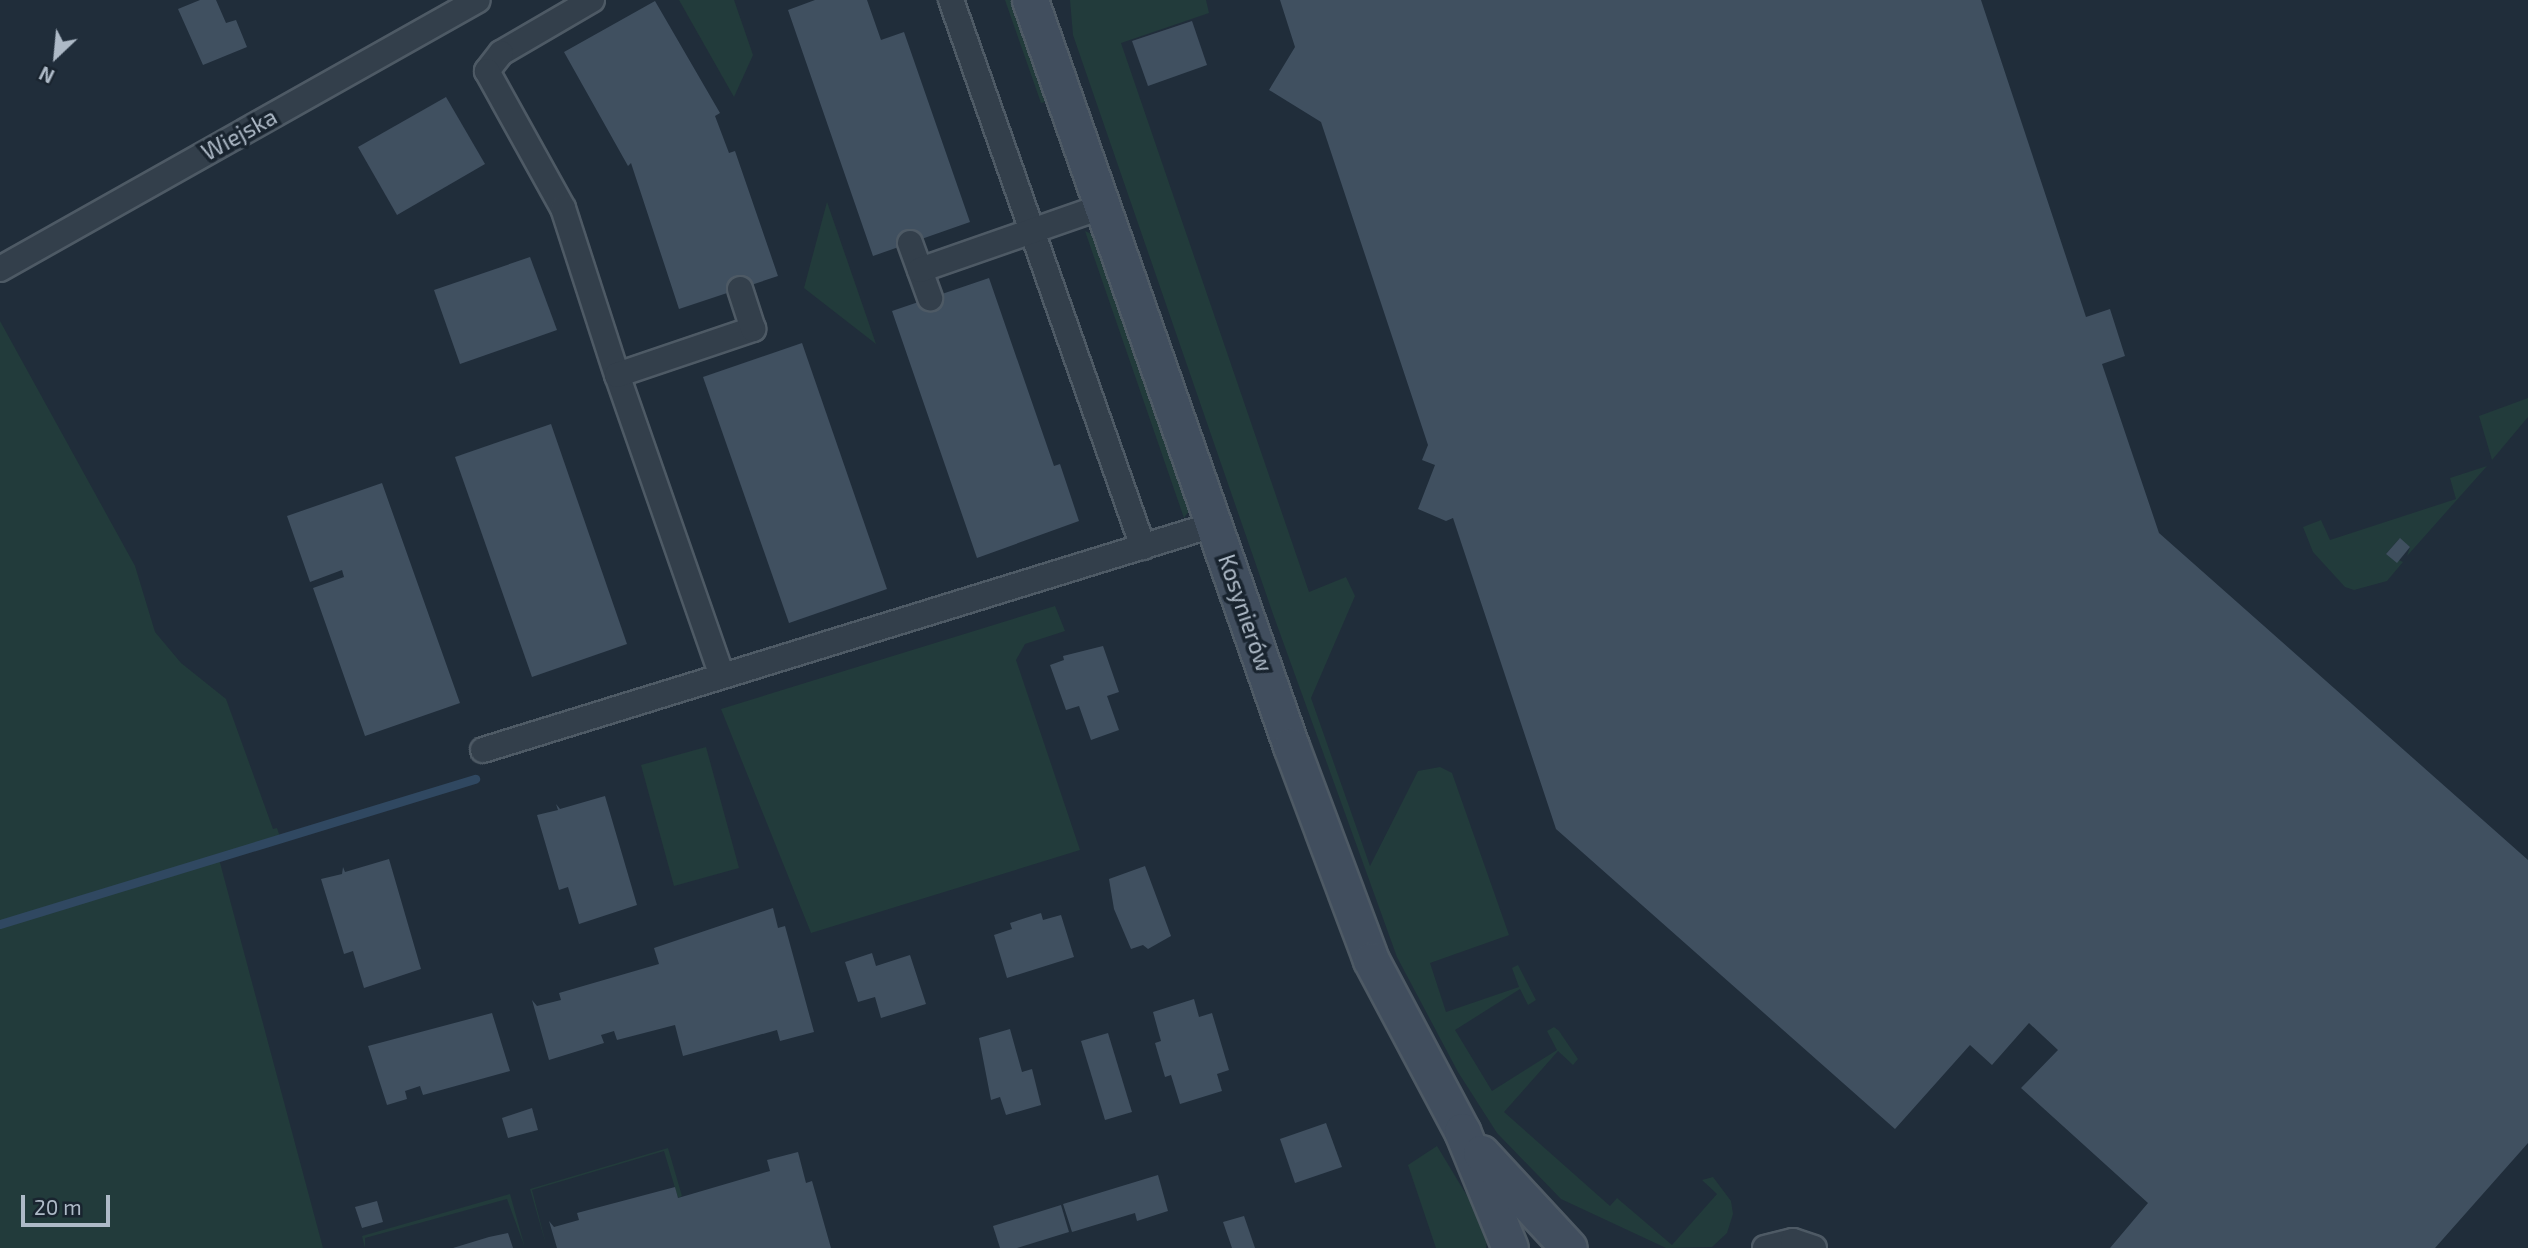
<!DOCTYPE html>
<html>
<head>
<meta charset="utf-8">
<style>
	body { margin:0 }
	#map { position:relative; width:2528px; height:1248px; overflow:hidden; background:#202d3a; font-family:"Exo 2",sans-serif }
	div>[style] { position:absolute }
	.green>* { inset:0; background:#223b3b }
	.stream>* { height:9px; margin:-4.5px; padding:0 4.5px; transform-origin:4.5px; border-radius:4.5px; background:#304861 }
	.building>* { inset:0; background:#405060 }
	.roads { filter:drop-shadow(2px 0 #4e5a65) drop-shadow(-2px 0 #4e5a65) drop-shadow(0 2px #4e5a65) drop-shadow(0 -2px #4e5a65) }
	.street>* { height:24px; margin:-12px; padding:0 12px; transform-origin:12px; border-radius:12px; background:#333f4b }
	.secondary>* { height:35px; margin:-17.5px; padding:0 17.5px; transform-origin:17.5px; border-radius:17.5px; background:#414e5e }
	span { translate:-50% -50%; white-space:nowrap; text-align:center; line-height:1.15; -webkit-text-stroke:7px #19242f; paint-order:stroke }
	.street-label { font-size:23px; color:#aebac7 }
	.north { position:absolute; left:21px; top:21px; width:70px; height:70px; -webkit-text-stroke:5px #19242f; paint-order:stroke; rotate:206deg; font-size:19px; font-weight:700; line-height:28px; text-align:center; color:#aebac7 }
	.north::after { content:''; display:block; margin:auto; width:24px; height:32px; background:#aebac7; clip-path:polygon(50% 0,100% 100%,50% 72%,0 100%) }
	.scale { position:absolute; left:21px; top:1195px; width:89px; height:32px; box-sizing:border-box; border:4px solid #aebac7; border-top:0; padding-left:9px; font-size:21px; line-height:24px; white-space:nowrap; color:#aebac7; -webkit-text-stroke:5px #19242f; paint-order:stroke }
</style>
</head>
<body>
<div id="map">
	<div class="green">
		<div style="clip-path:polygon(679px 0,734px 0,753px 55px,734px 97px)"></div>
		<div style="clip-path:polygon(1005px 0,1020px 0,1053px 100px,1041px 103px)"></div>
		<div style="clip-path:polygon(1070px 0,1206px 0,1209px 13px,1121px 43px,1309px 592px,1346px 577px,1355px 596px,1311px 698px,1370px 866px,1418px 771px,1440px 767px,1452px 773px,1509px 935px,1430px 963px,1446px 1012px,1519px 987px,1512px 968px,1518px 965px,1536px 1000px,1528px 1005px,1520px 989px,1455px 1030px,1492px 1091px,1557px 1050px,1547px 1031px,1554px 1027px,1559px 1031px,1578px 1059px,1573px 1065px,1558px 1051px,1504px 1112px,1610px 1206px,1617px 1198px,1672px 1245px,1717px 1194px,1702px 1180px,1713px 1177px,1731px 1201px,1733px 1214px,1727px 1233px,1712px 1247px,1666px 1248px,1561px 1199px,1497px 1133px,1458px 1072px,1397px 957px,1273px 614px,1073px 35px)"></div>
		<div style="clip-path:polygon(827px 202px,876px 344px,804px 288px)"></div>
		<div style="clip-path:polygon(1085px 231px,1100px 238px,1191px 508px,1184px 518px)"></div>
		<div style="clip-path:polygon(0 321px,135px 566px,155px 632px,181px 663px,226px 699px,273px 829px,277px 828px,281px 840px,219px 859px,323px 1248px,0 1248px)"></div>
		<div style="clip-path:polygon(2528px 398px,2528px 417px,2492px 460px,2479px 416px)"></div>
		<div style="clip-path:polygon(2487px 466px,2407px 556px,2410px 547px,2399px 539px,2386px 554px,2403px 562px,2387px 581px,2354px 590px,2345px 587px,2313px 552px,2303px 527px,2321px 520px,2330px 540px,2456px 499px,2450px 478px)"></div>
		<div style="clip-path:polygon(1055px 606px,1065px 631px,1025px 644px,1016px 660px,1080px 850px,811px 933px,721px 709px)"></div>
		<div style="clip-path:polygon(706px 747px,739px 868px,674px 886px,641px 765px)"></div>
		<div style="clip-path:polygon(1437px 1146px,1481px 1219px,1488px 1233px,1486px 1248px,1436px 1248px,1408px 1165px)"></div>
		<div style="clip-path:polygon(668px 1148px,682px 1196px,678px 1198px,664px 1151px,532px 1190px,547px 1248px,530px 1189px)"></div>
		<div style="clip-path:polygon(510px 1194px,525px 1248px,507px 1199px,365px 1238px,365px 1248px,362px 1236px)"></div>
	</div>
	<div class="stream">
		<div style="left:0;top:924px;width:497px;rotate:-17deg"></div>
	</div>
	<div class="building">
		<div style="clip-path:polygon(200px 0,216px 0,226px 23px,236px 20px,247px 47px,203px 65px,178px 9px)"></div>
		<div style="clip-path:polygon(815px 0,867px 0,881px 40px,904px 32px,970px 222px,873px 256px,788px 10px)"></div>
		<div style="clip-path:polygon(1280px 0,1981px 0,2086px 317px,2110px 309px,2125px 356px,2102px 364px,2159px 533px,2528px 860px,2528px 1143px,2435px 1248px,2110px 1248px,2148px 1203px,2021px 1088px,2058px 1050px,2029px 1023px,1992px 1065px,1970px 1045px,1895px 1129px,1556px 829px,1453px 518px,1446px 521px,1418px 509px,1435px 465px,1422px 460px,1428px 445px,1321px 122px,1269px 90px,1295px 47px)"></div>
		<div style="clip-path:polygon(655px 1px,720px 113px,715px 116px,729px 153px,735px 151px,778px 276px,679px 309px,631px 163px,628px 166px,564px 52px)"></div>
		<div style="clip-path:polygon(1192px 21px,1207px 65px,1148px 86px,1132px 41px)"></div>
		<div style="clip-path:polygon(446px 97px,485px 164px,397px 215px,358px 147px)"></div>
		<div style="clip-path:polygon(530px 257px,557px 330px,460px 364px,434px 290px)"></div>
		<div style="clip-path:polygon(989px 278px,1054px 466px,1060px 464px,1079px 521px,977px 558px,892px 311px)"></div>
		<div style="clip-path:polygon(802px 343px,887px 589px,789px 623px,703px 377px)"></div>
		<div style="clip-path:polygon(551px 424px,627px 644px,532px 677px,455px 457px)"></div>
		<div style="clip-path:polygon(382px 483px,460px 703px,365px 736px,313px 588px,344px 577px,342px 570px,310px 582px,287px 516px)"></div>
		<div style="clip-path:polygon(2400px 538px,2410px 547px,2397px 563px,2386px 554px)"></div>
		<div style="clip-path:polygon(1103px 646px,1119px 692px,1107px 696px,1119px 730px,1091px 740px,1079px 706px,1066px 710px,1050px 665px,1064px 660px,1063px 656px)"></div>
		<div style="clip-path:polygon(605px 796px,637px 905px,579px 924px,568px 887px,559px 890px,537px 815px,558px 810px,556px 804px,560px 809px)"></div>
		<div style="clip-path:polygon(389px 859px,421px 969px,364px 988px,353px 951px,344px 954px,321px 879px,342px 874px,343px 867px,345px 872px)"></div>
		<div style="clip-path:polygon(1145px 866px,1171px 936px,1148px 949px,1143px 945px,1131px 949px,1114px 909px,1109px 879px)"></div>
		<div style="clip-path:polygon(773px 908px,778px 928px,785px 926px,814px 1032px,780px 1041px,777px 1030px,683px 1056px,675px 1025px,617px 1040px,614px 1031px,601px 1035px,604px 1043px,549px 1060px,532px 1000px,537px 1006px,561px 1000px,559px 993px,659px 964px,654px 948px)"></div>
		<div style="clip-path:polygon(1041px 913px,1043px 920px,1061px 915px,1074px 957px,1007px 978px,994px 935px,1012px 929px,1010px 923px)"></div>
		<div style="clip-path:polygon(872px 953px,876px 966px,910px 955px,926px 1004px,881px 1018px,875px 997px,858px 1002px,845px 962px)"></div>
		<div style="clip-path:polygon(1194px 999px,1199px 1017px,1212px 1013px,1229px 1070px,1217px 1074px,1222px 1091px,1180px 1104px,1171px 1075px,1165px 1077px,1155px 1043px,1161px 1041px,1153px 1012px)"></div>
		<div style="clip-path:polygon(492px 1013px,510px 1071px,423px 1095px,420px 1086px,405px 1091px,407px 1099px,387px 1105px,368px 1046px)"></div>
		<div style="clip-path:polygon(1010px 1029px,1022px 1072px,1032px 1069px,1041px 1105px,1006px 1115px,1000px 1097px,991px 1100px,979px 1038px)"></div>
		<div style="clip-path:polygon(1108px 1033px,1132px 1112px,1105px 1120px,1081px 1041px)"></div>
		<div style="clip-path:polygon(532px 1108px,538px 1130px,508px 1138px,502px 1118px)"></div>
		<div style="clip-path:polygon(1326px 1123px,1342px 1167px,1295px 1183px,1280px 1139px)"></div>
		<div style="clip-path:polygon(798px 1152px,806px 1183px,812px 1181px,831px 1248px,557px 1248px,549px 1221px,554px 1227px,579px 1220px,577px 1213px,675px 1187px,678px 1198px,770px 1171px,767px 1160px)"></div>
		<div style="clip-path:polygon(1158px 1175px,1168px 1211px,1137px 1221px,1135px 1213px,1072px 1232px,1063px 1204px)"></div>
		<div style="clip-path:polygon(377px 1201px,383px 1222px,362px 1228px,355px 1207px)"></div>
		<div style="clip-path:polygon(1061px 1205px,1069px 1232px,1017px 1248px,1000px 1248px,993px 1226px)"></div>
		<div style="clip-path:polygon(1244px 1216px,1255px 1248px,1232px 1248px,1223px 1222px)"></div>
		<div style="clip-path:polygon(508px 1233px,513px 1248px,453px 1248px,489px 1237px)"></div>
	</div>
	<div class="roads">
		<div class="street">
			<div style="left:592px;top:0;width:105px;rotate:149.8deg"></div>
			<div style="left:501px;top:53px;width:23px;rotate:128deg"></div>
			<div style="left:487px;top:71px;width:157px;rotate:61deg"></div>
			<div style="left:563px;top:208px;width:176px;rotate:72.1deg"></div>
			<div style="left:951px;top:0;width:580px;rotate:70.66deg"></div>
			<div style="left:910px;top:243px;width:59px;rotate:70deg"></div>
			<div style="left:0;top:269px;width:548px;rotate:-29.37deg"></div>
			<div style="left:920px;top:270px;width:195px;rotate:-19.2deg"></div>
			<div style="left:722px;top:676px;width:319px;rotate:-109.2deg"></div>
			<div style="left:617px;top:375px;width:144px;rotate:-18.7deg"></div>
			<div style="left:753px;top:329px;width:42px;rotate:-108deg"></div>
			<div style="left:483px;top:750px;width:767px;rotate:-17.14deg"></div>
			<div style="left:1765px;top:1248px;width:29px;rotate:-14deg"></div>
			<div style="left:1793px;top:1241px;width:22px;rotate:18deg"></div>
		</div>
		<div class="secondary">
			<div style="left:1030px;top:0;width:790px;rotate:70.72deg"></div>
			<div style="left:1291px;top:746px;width:228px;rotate:69.5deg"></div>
			<div style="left:1371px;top:960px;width:194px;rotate:62deg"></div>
			<div style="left:1462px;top:1131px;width:126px;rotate:67.7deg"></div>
			<div style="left:1481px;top:1153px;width:129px;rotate:47.2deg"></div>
		</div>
	</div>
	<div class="street-label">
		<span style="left:239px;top:134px;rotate:-29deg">Wiejska</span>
		<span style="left:1246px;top:613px;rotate:71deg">Kosynierów</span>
	</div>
	<div class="north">N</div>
	<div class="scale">20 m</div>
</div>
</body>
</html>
